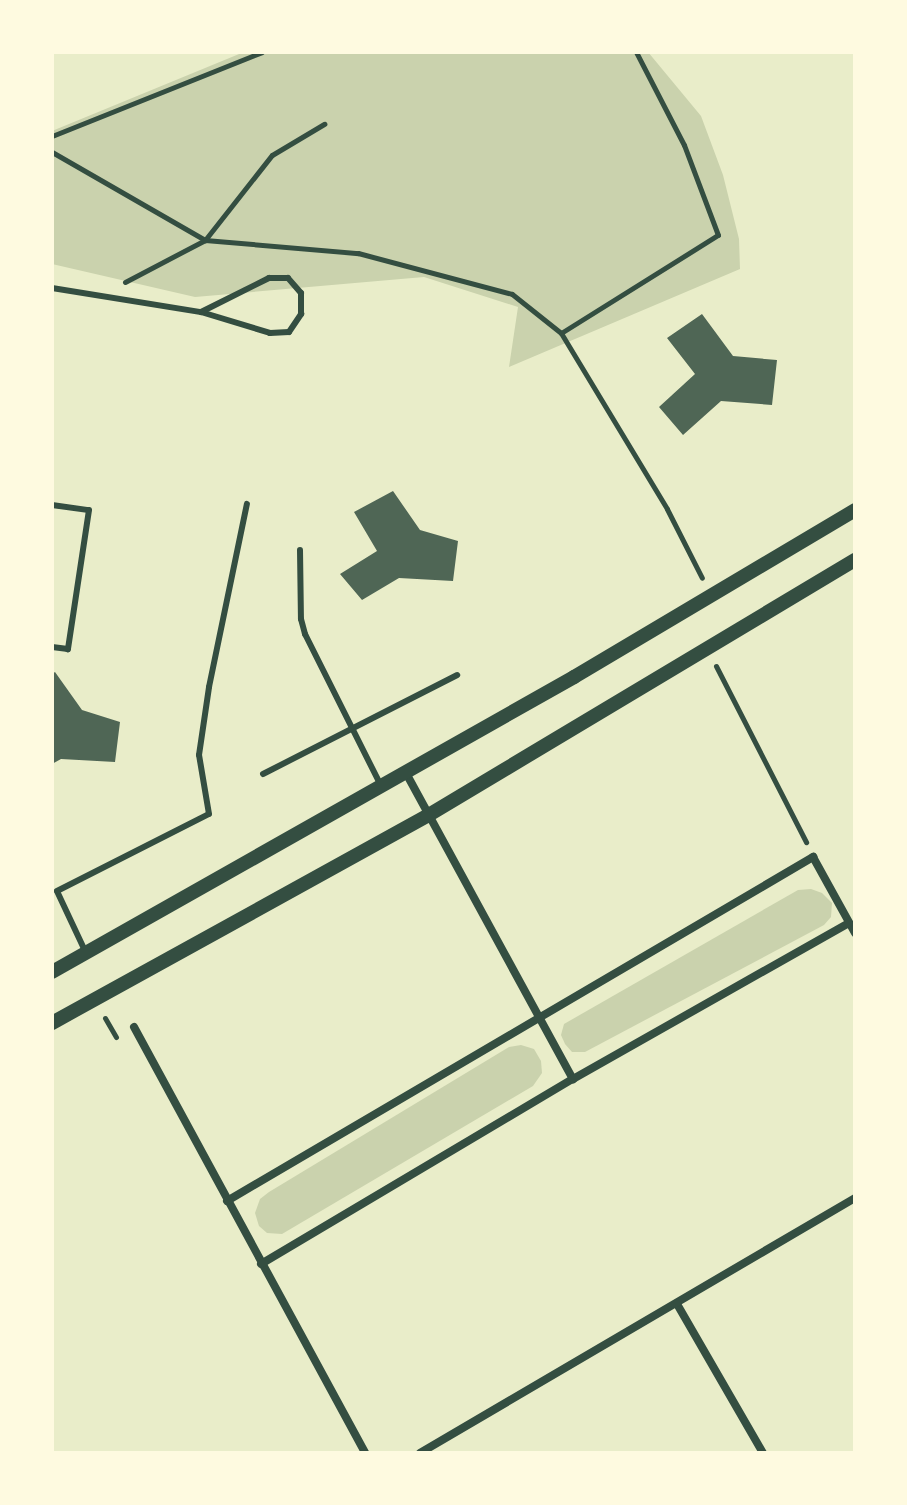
<!DOCTYPE html>
<html>
<head>
<meta charset="utf-8">
<style>
	body { margin:0 }
	#map { position:relative; width:907px; height:1505px; overflow:hidden; background:#e9edc9; font-family:Karla,sans-serif }
	div>[style] { position:absolute }
	.green>* { inset:0; background:#cad2ad }
	.building>* { inset:0; background:#4f6655 }
	.path>* { height:5px; margin:-2.5px; padding:0 2.5px; transform-origin:2.5px; border-radius:2.5px; background:#344e41 }
	.service>* { height:6px; margin:-3px; padding:0 3px; transform-origin:3px; border-radius:3px; background:#344e41 }
	.minor>* { height:8px; margin:-4px; padding:0 4px; transform-origin:4px; border-radius:4px; background:#344e41 }
	.tertiary>* { height:14px; margin:-7px; padding:0 7px; transform-origin:7px; border-radius:7px; background:#344e41 }
	span { translate:-50% -50%; white-space:nowrap; text-align:center; line-height:1.15; -webkit-text-stroke:6px #fefae0; paint-order:stroke }
	.frame { position:absolute; inset:0; border:54px solid #fefae0; pointer-events:none }
</style>
</head>
<body>
<div id="map">
	<div class="green">
		<div style="clip-path:polygon(244px 52px,648px 52px,701px 116px,723px 175px,739px 239px,740px 269px,509px 367px,518px 307px,424px 277px,195px 297px,52px 264px,52px 131px)"></div>
		<div style="clip-path:polygon(811px 889px,822px 893px,832px 903px,831px 917px,824px 925px,585px 1052px,572px 1052px,565px 1044px,561px 1035px,564px 1024px,798px 890px)"></div>
		<div style="clip-path:polygon(521px 1045px,534px 1049px,541px 1061px,542px 1073px,533px 1086px,282px 1234px,267px 1233px,259px 1226px,255px 1213px,260px 1199px,269px 1192px,509px 1047px)"></div>
	</div>
	<div class="building">
		<div style="clip-path:polygon(702px 314px,733px 356px,777px 360px,772px 405px,721px 401px,683px 435px,659px 407px,695px 374px,667px 338px)"></div>
		<div style="clip-path:polygon(393px 491px,420px 530px,458px 541px,453px 581px,399px 578px,362px 600px,340px 574px,377px 551px,354px 512px)"></div>
		<div style="clip-path:polygon(55px 672px,82px 710px,120px 722px,115px 762px,61px 759px,52px 764px,52px 674px)"></div>
	</div>
	<div class="path">
		<div style="left:52px;top:136px;width:226px;rotate:-21.8deg"></div>
		<div style="left:52px;top:152px;width:177px;rotate:29.9deg"></div>
		<div style="left:205px;top:240px;width:154px;rotate:4.9deg"></div>
		<div style="left:358px;top:253px;width:159px;rotate:14.9deg"></div>
		<div style="left:512px;top:294px;width:63px;rotate:38.5deg"></div>
		<div style="left:561px;top:333px;width:205px;rotate:58.9deg"></div>
		<div style="left:667px;top:509px;width:77px;rotate:63.1deg"></div>
		<div style="left:125px;top:282px;width:90px;rotate:-27.7deg"></div>
		<div style="left:205px;top:240px;width:108px;rotate:-51.8deg"></div>
		<div style="left:272px;top:155px;width:61px;rotate:-30.8deg"></div>
		<div style="left:561px;top:333px;width:185px;rotate:-32deg"></div>
		<div style="left:718px;top:235px;width:96px;rotate:-110.7deg"></div>
		<div style="left:684px;top:145px;width:105px;rotate:-117.3deg"></div>
		<div style="left:716px;top:666px;width:198px;rotate:62.9deg"></div>
		<div style="left:105px;top:1018px;width:22px;rotate:60deg"></div>
	</div>
	<div class="service">
		<div style="left:52px;top:288px;width:151px;rotate:9.2deg"></div>
		<div style="left:201px;top:312px;width:72px;rotate:16.9deg"></div>
		<div style="left:270px;top:333px;width:19px;rotate:-3deg"></div>
		<div style="left:289px;top:332px;width:22px;rotate:-56deg"></div>
		<div style="left:301px;top:314px;width:21px;rotate:-90deg"></div>
		<div style="left:301px;top:293px;width:20px;rotate:-131deg"></div>
		<div style="left:288px;top:278px;width:19px;rotate:180deg"></div>
		<div style="left:269px;top:278px;width:76px;rotate:153.4deg"></div>
		<div style="left:52px;top:505px;width:37px;rotate:8deg"></div>
		<div style="left:89px;top:510px;width:141px;rotate:98.6deg"></div>
		<div style="left:68px;top:649px;width:16px;rotate:-173deg"></div>
		<div style="left:300px;top:550px;width:69px;rotate:89.2deg"></div>
		<div style="left:301px;top:619px;width:16px;rotate:75deg"></div>
		<div style="left:305px;top:634px;width:168px;rotate:63.4deg"></div>
		<div style="left:263px;top:774px;width:218px;rotate:-27deg"></div>
		<div style="left:86px;top:953px;width:68px;rotate:-115.1deg"></div>
		<div style="left:57px;top:891px;width:170px;rotate:-26.9deg"></div>
		<div style="left:209px;top:814px;width:60px;rotate:-99.6deg"></div>
		<div style="left:199px;top:755px;width:69px;rotate:-81.6deg"></div>
		<div style="left:209px;top:687px;width:187px;rotate:-78.3deg"></div>
	</div>
	<div class="minor">
		<div style="left:406px;top:773px;width:349px;rotate:61.4deg"></div>
		<div style="left:134px;top:1027px;width:485px;rotate:61.5deg"></div>
		<div style="left:227px;top:1201px;width:680px;rotate:-30.41deg"></div>
		<div style="left:813px;top:857px;width:87px;rotate:61.1deg"></div>
		<div style="left:261px;top:1264px;width:363px;rotate:-30.7deg"></div>
		<div style="left:573px;top:1079px;width:317px;rotate:-29.5deg"></div>
		<div style="left:677px;top:1304px;width:172px;rotate:60deg"></div>
		<div style="left:420px;top:1453px;width:504px;rotate:-30.38deg"></div>
	</div>
	<div class="tertiary">
		<div style="left:52px;top:972px;width:600px;rotate:-29.47deg"></div>
		<div style="left:574px;top:677px;width:327px;rotate:-30.7deg"></div>
		<div style="left:52px;top:1023px;width:428px;rotate:-28.9deg"></div>
		<div style="left:427px;top:816px;width:499px;rotate:-30.9deg"></div>
	</div>
	<div class="frame"></div>
</div>
</body>
</html>
